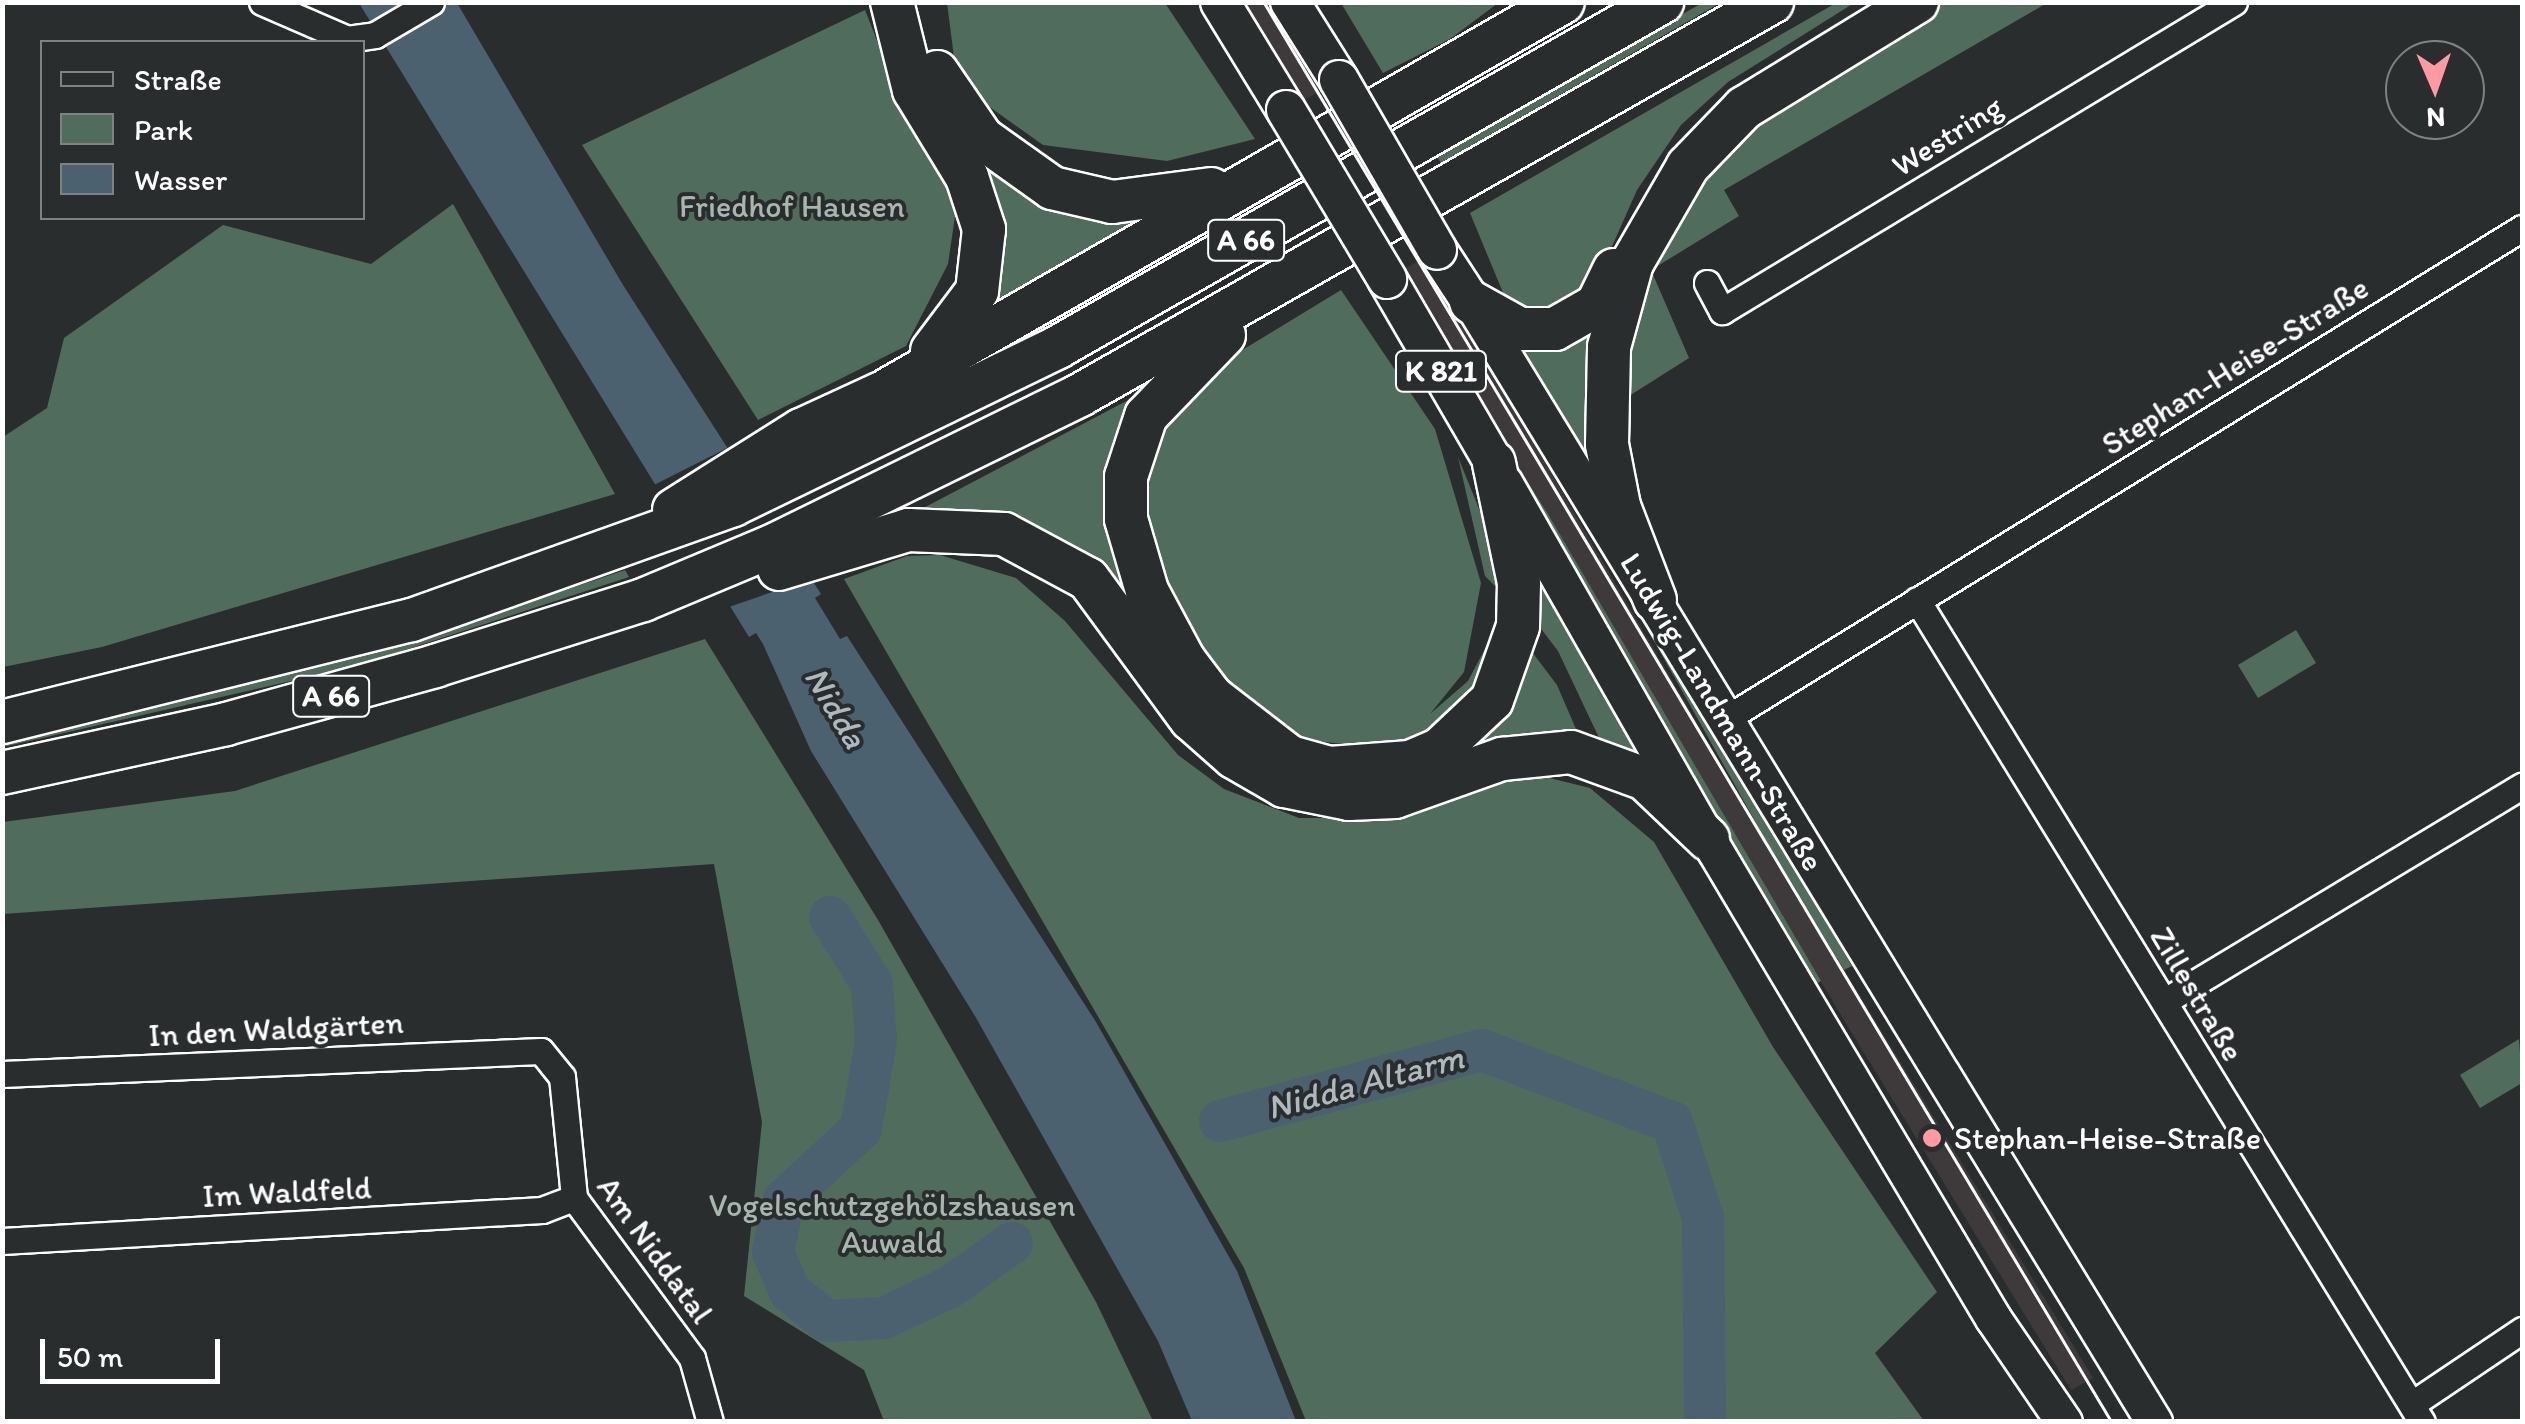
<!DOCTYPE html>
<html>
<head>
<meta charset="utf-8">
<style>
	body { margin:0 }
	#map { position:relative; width:2525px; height:1424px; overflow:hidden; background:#2a2d2e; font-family:Itim,sans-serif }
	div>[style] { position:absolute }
	.built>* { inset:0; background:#3e3a3b }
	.green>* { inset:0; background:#506c5c }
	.water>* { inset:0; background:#4c616f }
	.pier>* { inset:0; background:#2a2d2e }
	.river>* { height:42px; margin:-21px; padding:0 21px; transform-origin:21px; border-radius:21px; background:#4c616f }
	.roads { filter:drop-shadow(2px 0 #fff) drop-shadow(-2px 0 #fff) drop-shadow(0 2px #fff) drop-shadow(0 -2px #fff) }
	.minor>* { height:25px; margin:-12.5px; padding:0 12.5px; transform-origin:12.5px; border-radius:12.5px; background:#2a2d2e }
	.secondary>* { height:35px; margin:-17.5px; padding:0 17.5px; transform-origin:17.5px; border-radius:17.5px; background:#2a2d2e }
	.primary>* { height:38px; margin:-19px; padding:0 19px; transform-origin:19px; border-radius:19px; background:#2a2d2e }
	.motorway>* { height:42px; margin:-21px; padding:0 21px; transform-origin:21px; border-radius:21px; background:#2a2d2e }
	.tram>* { height:2.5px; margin:-1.25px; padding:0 1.25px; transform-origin:1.25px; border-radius:1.25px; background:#fff }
	.bridges { filter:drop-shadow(2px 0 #fff) drop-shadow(-2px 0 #fff) drop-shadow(0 2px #fff) drop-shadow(0 -2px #fff) }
	.primary-bridge>* { height:38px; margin:-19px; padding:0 19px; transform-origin:19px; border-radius:19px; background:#2a2d2e }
	.dots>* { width:28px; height:28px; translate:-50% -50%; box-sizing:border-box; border:5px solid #2a2d2e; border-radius:50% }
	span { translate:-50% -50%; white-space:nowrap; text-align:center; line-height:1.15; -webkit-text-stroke:8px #2a2d2e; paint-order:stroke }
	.shield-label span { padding:2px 8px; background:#2a2d2e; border:2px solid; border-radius:8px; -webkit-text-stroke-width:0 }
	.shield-label { font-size:30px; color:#fff; font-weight:700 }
	.street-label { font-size:32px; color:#fff }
	.park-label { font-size:32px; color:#a8b6ae }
	.poi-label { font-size:32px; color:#fff }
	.left { translate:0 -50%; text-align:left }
	.water-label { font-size:35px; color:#aeb8be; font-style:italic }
	.frame { position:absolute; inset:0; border:5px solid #fff; pointer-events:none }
	.legend { position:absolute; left:40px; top:40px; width:325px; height:180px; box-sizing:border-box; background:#2a2d2e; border:2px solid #7f8182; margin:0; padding:12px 18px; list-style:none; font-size:30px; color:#fff }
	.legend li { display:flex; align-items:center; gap:20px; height:50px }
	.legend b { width:50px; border:2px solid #7f8182 }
	.north { position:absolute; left:2385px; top:40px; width:100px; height:100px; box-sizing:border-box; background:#2a2d2e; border:2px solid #7f8182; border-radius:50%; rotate:178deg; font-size:28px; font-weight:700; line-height:40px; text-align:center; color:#fff }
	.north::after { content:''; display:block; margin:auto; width:35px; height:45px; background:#ff9aa2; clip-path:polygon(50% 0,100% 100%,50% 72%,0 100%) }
	.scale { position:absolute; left:40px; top:1339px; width:180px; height:45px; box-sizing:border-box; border:5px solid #fff; border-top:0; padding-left:12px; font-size:30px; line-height:35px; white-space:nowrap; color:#fff; -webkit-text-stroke:8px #2a2d2e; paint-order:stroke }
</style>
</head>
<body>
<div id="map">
	<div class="built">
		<div style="clip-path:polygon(1239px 3px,1274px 3px,1326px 88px,1300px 102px)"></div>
		<div style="clip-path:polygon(1425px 257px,1774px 855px,2093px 1378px,2071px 1390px,1842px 1017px,1401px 271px)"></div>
	</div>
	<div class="green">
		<div style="clip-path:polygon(947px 3px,1165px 3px,1255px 139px,1167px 161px,1043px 145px,984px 103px,954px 57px)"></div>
		<div style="clip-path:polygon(1341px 3px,1498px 3px,1450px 39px,1383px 73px)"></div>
		<div style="clip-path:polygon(1702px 3px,1720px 3px,1441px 163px,1436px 155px)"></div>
		<div style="clip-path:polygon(1836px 3px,1854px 3px,1728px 82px,1681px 125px,1637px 190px,1590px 296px,1566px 311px,1525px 308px,1504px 295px,1470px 213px)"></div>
		<div style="clip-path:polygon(1931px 3px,2047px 3px,1724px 190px,1739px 216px,1651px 270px,1689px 358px,1618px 403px,1633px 283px,1705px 157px)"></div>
		<div style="clip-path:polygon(865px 10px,907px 117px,957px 203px,948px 264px,906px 346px,758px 420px,582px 145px)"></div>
		<div style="clip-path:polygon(913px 39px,965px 137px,1159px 211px,980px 315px,958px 141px)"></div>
		<div style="clip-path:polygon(453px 204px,615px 494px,102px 647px,3px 667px,3px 437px,47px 408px,64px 338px,223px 225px,371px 264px)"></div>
		<div style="clip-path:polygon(1341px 290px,1435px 429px,1481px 583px,1464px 672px,1430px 714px,1468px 681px,1497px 626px,1479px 685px,1440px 728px,1384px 749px,1300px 739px,1216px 674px,1177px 613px,1144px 517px,1148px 466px,1172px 410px,1221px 363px)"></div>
		<div style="clip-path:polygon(1595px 318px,1591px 477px,1502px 330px)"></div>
		<div style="clip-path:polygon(1151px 388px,1113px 479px,1120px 552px,1164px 648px,1229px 728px,1309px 775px,1366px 783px,1412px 775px,1479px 735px,1506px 698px,1526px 644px,1557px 685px,1582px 743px,1526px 742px,1414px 783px,1366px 791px,1289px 777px,1205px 718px,1117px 594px,1078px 558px,981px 519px,895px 523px)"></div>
		<div style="clip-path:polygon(1503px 443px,1548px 514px,1821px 981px,1813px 986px)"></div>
		<div style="clip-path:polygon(1458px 457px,1499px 558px,1507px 598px,1485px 576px)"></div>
		<div style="clip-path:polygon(1528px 549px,1654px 763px,1601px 742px,1558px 651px,1532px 617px)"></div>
		<div style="clip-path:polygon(940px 555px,1016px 578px,1065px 621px,1178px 755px,1224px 789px,1299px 818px,1329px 818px,1525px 772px,1590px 788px,1654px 842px,1773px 1047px,1937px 1292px,1875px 1353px,1924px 1421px,1306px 1421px,1244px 1268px,844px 579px,907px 556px)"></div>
		<div style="clip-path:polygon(1607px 557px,1697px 700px,1852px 966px,1844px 970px,1774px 855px)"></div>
		<div style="clip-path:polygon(625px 570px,629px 577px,356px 666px,3px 747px,3px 739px,392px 648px)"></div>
		<div style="clip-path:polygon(2296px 630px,2316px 663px,2258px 698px,2238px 665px)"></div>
		<div style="clip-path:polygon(705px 639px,878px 920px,1096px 1302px,1153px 1421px,884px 1421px,864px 1370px,744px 1296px,762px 1122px,714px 864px,3px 914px,3px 822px,235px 791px)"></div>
		<div style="clip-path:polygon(2519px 1039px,2522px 1083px,2480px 1108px,2460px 1075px)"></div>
	</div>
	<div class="water">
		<div style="clip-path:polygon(359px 3px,457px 3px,623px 285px,821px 594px,815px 598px,840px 639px,847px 636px,1096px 1022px,1237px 1271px,1296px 1421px,1192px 1421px,1158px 1341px,975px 1016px,811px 751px,763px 644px,756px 633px,749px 637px)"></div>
	</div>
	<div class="pier">
		<div style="clip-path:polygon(731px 446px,816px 577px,726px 608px,652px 486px)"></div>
	</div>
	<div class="river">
		<div style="left:830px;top:917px;width:79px;rotate:57.9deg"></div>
		<div style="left:872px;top:984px;width:56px;rotate:85.9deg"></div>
		<div style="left:876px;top:1040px;width:90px;rotate:99.6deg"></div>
		<div style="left:861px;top:1129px;width:105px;rotate:137.3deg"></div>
		<div style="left:784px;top:1200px;width:53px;rotate:101.9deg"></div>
		<div style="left:773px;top:1252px;width:43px;rotate:67deg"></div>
		<div style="left:790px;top:1292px;width:47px;rotate:38.1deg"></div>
		<div style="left:827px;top:1321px;width:57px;rotate:-3deg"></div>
		<div style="left:884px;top:1318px;width:73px;rotate:-25.2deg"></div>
		<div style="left:950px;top:1287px;width:76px;rotate:-35.4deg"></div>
		<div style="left:1220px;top:1121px;width:271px;rotate:-15.2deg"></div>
		<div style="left:1482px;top:1050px;width:203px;rotate:20.8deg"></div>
		<div style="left:1672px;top:1122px;width:101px;rotate:72.1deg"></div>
		<div style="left:1703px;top:1218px;width:204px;rotate:89.4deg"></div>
	</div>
	<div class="roads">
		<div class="minor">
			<div style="left:262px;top:2px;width:93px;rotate:23.5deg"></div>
			<div style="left:347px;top:39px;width:28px;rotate:-8deg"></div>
			<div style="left:375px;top:35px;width:65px;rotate:-30.5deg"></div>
			<div style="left:1707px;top:283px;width:32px;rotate:62deg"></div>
			<div style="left:1722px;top:311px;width:598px;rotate:-31.11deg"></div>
			<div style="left:1917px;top:600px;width:965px;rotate:58.44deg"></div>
			<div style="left:1727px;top:718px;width:934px;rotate:-31.65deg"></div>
			<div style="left:2165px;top:1001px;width:417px;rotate:-31.1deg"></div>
			<div style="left:2px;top:1074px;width:539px;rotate:-2.44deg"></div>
			<div style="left:541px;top:1051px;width:33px;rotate:51deg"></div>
			<div style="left:562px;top:1077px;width:122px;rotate:84.3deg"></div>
			<div style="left:574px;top:1198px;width:199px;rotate:53.6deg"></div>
			<div style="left:692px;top:1358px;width:66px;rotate:74.3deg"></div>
			<div style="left:2px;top:1241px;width:541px;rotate:-3.29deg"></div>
			<div style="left:542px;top:1210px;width:34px;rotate:-21deg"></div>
			<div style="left:2412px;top:1404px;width:133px;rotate:-33.9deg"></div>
		</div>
		<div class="secondary">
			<div style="left:1471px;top:302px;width:1312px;rotate:58.62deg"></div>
			<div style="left:1504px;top:482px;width:411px;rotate:60.3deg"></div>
			<div style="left:1708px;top:839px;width:557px;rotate:59.25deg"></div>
			<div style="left:1993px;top:1318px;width:126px;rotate:55.7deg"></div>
		</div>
		<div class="primary">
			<div style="left:1220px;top:2px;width:127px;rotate:58.6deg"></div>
			<div style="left:1290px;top:2px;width:92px;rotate:57.9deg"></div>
			<div style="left:1437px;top:250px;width:62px;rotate:56.8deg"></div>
			<div style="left:1387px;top:279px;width:213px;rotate:59.8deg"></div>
		</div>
		<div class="motorway">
			<div style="left:892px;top:2px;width:91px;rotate:76deg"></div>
			<div style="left:914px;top:90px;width:102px;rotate:58.7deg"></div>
			<div style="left:967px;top:177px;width:55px;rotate:71.9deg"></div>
			<div style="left:984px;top:229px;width:62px;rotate:96.4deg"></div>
			<div style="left:977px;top:291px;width:75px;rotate:126.9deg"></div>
			<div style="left:937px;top:72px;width:80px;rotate:55.7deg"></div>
			<div style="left:982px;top:138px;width:86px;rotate:35.5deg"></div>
			<div style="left:1052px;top:188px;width:62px;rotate:13.1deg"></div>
			<div style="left:1112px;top:202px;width:100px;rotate:-7.5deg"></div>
			<div style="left:1471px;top:302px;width:56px;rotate:28.9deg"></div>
			<div style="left:1520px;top:329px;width:35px"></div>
			<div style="left:1555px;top:329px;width:48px;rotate:-29.7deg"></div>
			<div style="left:1597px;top:305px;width:39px;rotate:-64deg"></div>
			<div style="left:1224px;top:335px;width:112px;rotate:133.9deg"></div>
			<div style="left:1146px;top:416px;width:64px;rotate:108.2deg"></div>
			<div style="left:1126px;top:477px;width:42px;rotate:90deg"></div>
			<div style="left:1126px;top:519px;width:75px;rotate:73.7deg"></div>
			<div style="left:1147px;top:591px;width:78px;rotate:61.8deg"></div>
			<div style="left:1184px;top:660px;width:46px;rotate:52.9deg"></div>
			<div style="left:1212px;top:697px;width:98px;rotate:37.6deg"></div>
			<div style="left:1290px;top:757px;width:41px;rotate:15.4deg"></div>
			<div style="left:1330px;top:768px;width:80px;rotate:-4.3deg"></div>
			<div style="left:1410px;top:762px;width:33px;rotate:-23deg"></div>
			<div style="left:1440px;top:749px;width:71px;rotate:-43.3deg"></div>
			<div style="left:1492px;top:700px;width:78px;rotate:-70.6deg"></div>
			<div style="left:1518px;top:626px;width:43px;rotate:-88.7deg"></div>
			<div style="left:1519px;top:583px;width:123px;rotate:-101.8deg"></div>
			<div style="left:674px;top:510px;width:150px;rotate:-32.2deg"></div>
			<div style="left:801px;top:430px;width:89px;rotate:-24.6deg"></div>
			<div style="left:882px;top:393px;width:785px;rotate:-29.86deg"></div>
			<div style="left:779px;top:569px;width:135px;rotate:-16.8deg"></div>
			<div style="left:908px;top:530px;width:96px;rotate:2.4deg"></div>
			<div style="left:1004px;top:534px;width:95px;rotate:28.2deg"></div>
			<div style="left:1088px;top:579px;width:174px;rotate:53.7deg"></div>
			<div style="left:1191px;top:719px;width:57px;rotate:41.5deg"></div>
			<div style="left:1234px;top:757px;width:58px;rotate:30.1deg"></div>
			<div style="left:1284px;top:786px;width:66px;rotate:11.3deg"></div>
			<div style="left:1349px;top:799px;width:46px;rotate:-2.5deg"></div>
			<div style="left:1395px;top:797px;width:114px;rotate:-19.6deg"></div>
			<div style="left:1502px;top:759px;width:69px;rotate:-5.8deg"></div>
			<div style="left:1571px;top:752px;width:79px;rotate:20deg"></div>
			<div style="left:1645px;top:779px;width:87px;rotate:43.6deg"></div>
			<div style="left:1655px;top:600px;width:101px;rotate:-111deg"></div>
			<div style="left:1619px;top:506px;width:63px;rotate:-101deg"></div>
			<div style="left:1607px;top:444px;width:97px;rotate:-88.8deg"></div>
			<div style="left:1609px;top:347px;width:87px;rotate:-74.7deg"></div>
			<div style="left:1632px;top:263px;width:112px;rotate:-60deg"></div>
			<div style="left:1688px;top:166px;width:81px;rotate:-46deg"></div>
			<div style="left:1744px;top:108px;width:203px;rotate:-31.5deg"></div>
			<div style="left:2px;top:722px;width:422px;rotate:-14deg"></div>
			<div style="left:412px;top:620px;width:341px;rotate:-19.7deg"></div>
			<div style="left:733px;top:505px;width:361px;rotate:-25.9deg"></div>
			<div style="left:1058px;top:347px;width:696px;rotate:-29.73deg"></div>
			<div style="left:2px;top:773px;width:229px;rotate:-12.3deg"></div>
			<div style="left:226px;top:724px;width:217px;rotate:-15.5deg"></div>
			<div style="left:435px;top:666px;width:218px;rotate:-17.6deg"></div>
			<div style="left:643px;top:600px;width:140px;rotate:-22.7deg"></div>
			<div style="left:772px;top:546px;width:343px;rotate:-26.1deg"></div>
			<div style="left:1080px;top:395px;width:796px;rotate:-29.59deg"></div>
		</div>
	</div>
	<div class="tram">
		<div style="left:1264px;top:2px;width:1654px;rotate:59.16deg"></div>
	</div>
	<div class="bridges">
		<div class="primary-bridge">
			<div style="left:1339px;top:80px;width:196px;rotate:60deg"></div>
			<div style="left:1286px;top:110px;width:197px;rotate:59.1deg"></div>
		</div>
	</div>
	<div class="dots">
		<div style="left:1932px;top:1138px;background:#ff9aa2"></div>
	</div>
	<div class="shield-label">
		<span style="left:1246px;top:240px">A 66</span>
		<span style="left:1441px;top:371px">K 821</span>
		<span style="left:331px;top:696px">A 66</span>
	</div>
	<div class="street-label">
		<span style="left:1947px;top:136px;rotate:-32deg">Westring</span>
		<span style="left:2235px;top:366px;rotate:-32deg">Stephan-Heise-Straße</span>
		<span style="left:1722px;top:712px;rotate:59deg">Ludwig-Landmann-Straße</span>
		<span style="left:2197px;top:994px;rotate:59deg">Zillestraße</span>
		<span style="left:276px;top:1029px;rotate:-3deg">In den Waldgärten</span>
		<span style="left:287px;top:1192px;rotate:-3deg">Im Waldfeld</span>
		<span style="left:655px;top:1250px;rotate:54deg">Am Niddatal</span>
	</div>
	<div class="park-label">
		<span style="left:792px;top:206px">Friedhof Hausen</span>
		<span style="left:892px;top:1224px">Vogelschutzgehölzshausen<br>Auwald</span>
	</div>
	<div class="poi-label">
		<span class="left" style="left:1954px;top:1138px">Stephan-Heise-Straße</span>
	</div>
	<div class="water-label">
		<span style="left:836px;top:707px;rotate:59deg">Nidda</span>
		<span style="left:1365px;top:1082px;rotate:-15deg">Nidda Altarm</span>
	</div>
	<div class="frame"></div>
	<ul class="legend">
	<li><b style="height:12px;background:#2a2d2e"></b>Straße</li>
	<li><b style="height:28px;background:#506c5c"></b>Park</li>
	<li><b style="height:28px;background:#4c616f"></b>Wasser</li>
	</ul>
	<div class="north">N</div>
	<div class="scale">50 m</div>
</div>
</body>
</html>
